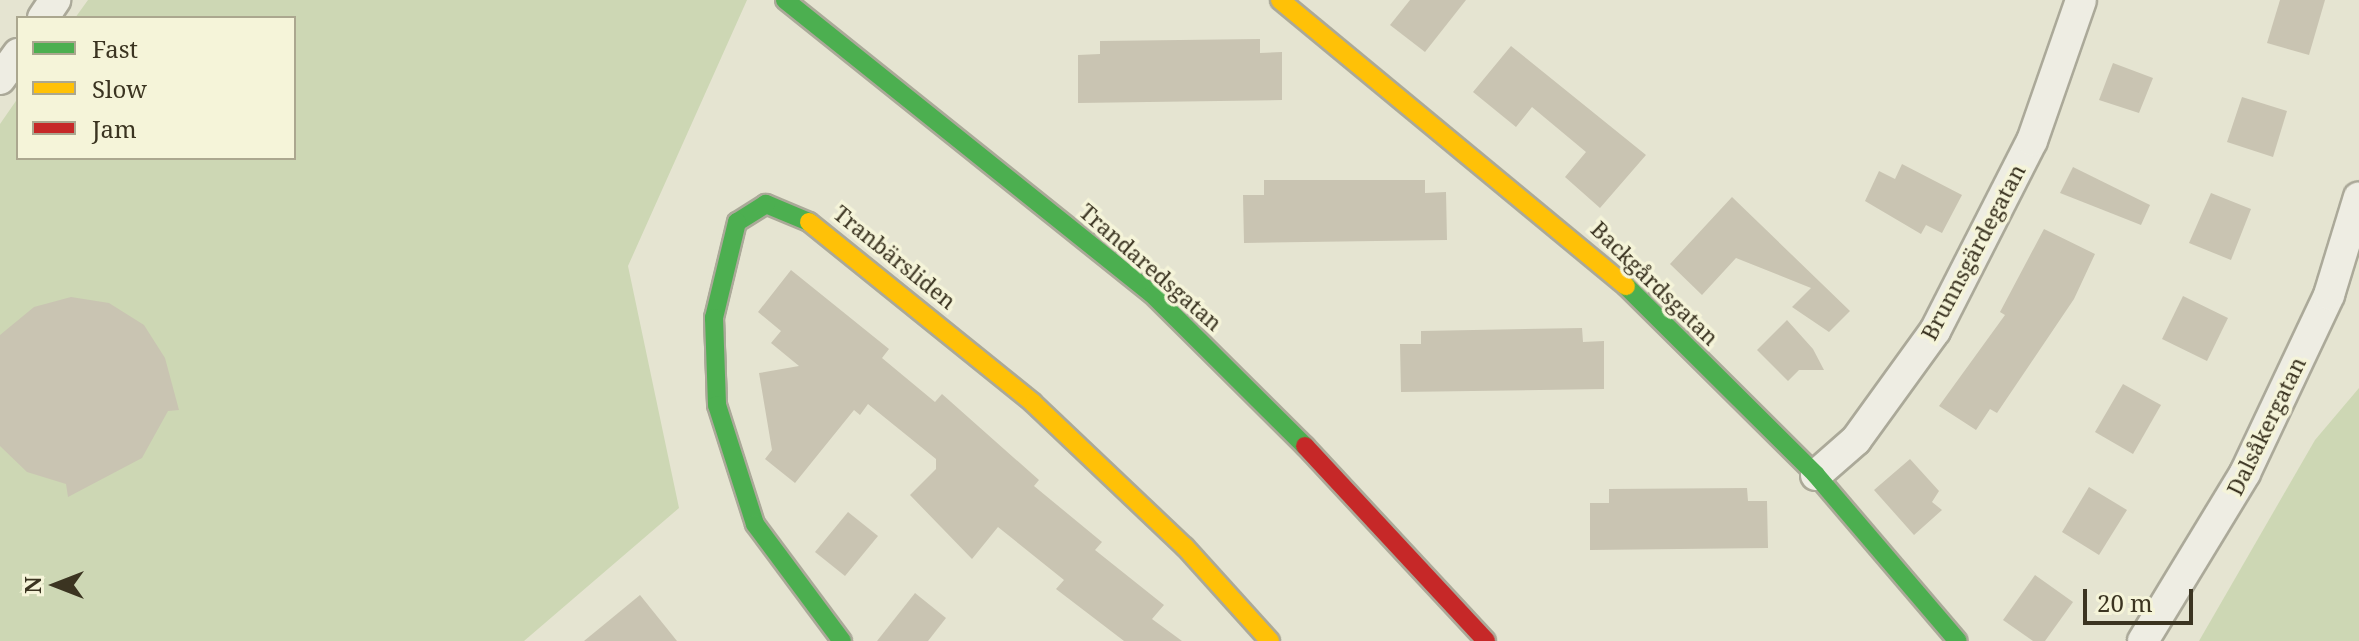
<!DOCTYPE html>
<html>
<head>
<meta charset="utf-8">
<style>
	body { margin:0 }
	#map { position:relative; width:2359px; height:641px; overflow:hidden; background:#e5e4d1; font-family:"Noto Serif",serif }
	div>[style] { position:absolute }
	.green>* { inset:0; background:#cdd7b4 }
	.building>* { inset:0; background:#c9c4b2 }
	.roads { filter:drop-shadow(2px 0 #aba999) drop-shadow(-2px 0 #aba999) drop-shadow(0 2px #aba999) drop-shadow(0 -2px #aba999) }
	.street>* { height:30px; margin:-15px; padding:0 15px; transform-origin:15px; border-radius:15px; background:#eeede3 }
	.fast>* { height:18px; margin:-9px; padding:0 9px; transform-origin:9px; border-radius:9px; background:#4caf50 }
	.slow>* { height:18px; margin:-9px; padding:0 9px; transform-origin:9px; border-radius:9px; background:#ffc107 }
	.jam>* { height:18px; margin:-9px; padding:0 9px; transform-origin:9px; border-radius:9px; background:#c62828 }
	span { translate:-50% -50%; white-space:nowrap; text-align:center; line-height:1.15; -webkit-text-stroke:7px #f5f4d9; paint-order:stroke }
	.street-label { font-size:22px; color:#3b3421 }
	.legend { position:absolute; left:16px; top:16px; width:280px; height:144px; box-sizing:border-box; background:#f5f4d9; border:2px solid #aba78f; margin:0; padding:10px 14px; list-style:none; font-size:24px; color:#3b3421 }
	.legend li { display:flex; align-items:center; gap:16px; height:40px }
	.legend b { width:40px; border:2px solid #aba78f }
	.north { position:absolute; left:16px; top:545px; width:80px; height:80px; -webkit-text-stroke:6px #f5f4d9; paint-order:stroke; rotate:270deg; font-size:22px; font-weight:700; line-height:32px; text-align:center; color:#3b3421 }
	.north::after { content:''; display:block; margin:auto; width:28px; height:36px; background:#3b3421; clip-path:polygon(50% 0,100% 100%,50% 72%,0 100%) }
	.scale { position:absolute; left:2083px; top:589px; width:110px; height:36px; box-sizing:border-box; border:4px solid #3b3421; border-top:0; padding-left:10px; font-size:24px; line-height:28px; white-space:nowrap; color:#3b3421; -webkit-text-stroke:6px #f5f4d9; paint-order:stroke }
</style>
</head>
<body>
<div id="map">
	<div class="green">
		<div style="clip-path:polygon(88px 0,747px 0,628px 266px,679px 508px,524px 641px,0 641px,0 124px,18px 98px,18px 158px,294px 158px,294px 18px,75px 18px)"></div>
		<div style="clip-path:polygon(2359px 388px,2359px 641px,2199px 641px,2315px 440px)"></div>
	</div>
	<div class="building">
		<div style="clip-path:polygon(1410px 0,1466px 0,1425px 52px,1390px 25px)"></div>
		<div style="clip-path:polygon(2280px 0,2325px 0,2309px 55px,2267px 43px)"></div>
		<div style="clip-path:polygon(1260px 39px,1260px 53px,1282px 52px,1282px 100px,1078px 103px,1078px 55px,1100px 54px,1100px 41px)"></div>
		<div style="clip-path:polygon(1511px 46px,1646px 155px,1600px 208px,1565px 177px,1586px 152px,1532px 107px,1516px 127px,1473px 92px)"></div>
		<div style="clip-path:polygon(2113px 63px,2153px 78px,2139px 113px,2099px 100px)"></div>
		<div style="clip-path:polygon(2242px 97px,2287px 111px,2273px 157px,2227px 142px)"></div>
		<div style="clip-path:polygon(1902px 164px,1962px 195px,1942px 233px,1926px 225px,1921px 234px,1865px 201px,1879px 171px,1895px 179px)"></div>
		<div style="clip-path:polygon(2073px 167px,2150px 205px,2141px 225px,2060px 193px)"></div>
		<div style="clip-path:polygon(1264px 180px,1425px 180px,1425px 193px,1446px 192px,1447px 240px,1244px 243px,1243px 195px,1264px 195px)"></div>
		<div style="clip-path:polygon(2211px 193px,2251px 209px,2231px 260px,2189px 243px)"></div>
		<div style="clip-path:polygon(1732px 197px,1850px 311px,1829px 332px,1792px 307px,1811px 288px,1736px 258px,1702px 295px,1670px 264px)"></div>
		<div style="clip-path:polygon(2044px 229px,2095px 254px,2074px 299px,1997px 413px,1990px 409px,1976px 430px,1939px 406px,2005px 315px,2000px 312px)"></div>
		<div style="clip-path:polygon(791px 270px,889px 349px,882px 358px,935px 402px,942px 394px,1039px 480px,1034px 486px,1102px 542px,1095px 550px,1164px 605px,1152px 619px,1182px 641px,1124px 641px,1056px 589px,1064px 580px,998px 527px,972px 559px,910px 495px,936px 469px,936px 459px,868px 404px,860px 415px,854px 410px,795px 483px,765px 459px,772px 450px,759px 373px,799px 366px,771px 343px,781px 331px,758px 312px)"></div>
		<div style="clip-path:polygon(2183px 296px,2228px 318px,2207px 361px,2162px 339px)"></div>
		<div style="clip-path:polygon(71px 297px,109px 303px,144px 325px,165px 358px,179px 410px,168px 411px,142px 458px,68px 497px,66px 484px,27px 472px,0 446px,0 335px,34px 307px)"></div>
		<div style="clip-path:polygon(1787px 320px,1813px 349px,1824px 370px,1799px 370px,1788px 381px,1757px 350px)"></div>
		<div style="clip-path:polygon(1582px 328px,1583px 342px,1604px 341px,1604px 389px,1401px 392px,1400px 344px,1421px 344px,1421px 331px)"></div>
		<div style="clip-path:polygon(2123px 384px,2161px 405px,2133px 454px,2095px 432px)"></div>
		<div style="clip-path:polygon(1910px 459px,1939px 491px,1932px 502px,1942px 510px,1914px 535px,1874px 490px)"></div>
		<div style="clip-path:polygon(2089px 487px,2127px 510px,2099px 555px,2062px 532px)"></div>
		<div style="clip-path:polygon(1747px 488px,1748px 501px,1767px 501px,1768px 548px,1590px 550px,1590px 503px,1609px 503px,1609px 489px)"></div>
		<div style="clip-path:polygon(848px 512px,878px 536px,845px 576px,815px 552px)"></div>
		<div style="clip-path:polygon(2035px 575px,2073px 602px,2045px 641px,2033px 641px,2003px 620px)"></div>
		<div style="clip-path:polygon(915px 593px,946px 618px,928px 641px,877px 641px)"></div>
		<div style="clip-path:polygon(640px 595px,677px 641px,584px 641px)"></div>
	</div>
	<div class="roads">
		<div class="street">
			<div style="left:43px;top:18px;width:22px;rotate:-56deg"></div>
			<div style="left:0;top:79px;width:31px;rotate:-54deg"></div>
			<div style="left:1816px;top:475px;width:53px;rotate:-41.2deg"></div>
			<div style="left:1856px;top:440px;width:135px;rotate:-54.1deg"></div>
			<div style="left:1935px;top:331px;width:213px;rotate:-63deg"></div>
			<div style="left:2032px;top:141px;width:149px;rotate:-70.8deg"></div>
			<div style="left:2143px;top:641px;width:197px;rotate:-58.7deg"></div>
			<div style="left:2245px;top:473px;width:197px;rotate:-64.7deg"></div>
			<div style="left:2329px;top:295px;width:102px;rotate:-73deg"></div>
		</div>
		<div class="fast">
			<div style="left:785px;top:0;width:470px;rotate:38.7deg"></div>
			<div style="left:1152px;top:294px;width:216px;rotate:44.8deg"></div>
			<div style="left:809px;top:222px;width:47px;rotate:-157.3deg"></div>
			<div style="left:766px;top:204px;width:34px;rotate:148deg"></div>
			<div style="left:737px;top:222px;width:99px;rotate:103.5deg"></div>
			<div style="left:714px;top:318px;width:87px;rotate:88deg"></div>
			<div style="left:717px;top:405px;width:125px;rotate:72.3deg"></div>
			<div style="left:755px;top:524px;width:146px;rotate:53.4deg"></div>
			<div style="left:1626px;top:286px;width:268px;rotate:44.8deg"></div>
			<div style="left:1816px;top:475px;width:218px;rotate:49.5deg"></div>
		</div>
		<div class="slow">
			<div style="left:1280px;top:0;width:449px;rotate:39.6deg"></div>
			<div style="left:809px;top:222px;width:288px;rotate:38.9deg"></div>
			<div style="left:1033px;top:403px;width:209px;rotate:43.5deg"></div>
			<div style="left:1185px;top:547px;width:127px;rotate:47.9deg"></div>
		</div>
		<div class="jam">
			<div style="left:1305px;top:446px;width:266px;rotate:47.1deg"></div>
		</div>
	</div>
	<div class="street-label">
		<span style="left:1973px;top:252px;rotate:-62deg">Brunnsgärdegatan</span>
		<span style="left:895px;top:257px;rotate:39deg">Tranbärsliden</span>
		<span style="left:1151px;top:267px;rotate:41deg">Trandaredsgatan</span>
		<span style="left:1655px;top:283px;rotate:44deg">Backgårdsgatan</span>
		<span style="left:2266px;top:426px;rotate:-64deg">Dalsåkergatan</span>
	</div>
	<ul class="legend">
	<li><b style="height:10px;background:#4caf50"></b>Fast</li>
	<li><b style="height:10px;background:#ffc107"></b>Slow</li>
	<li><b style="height:10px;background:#c62828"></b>Jam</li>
	</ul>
	<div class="north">N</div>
	<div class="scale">20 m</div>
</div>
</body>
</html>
